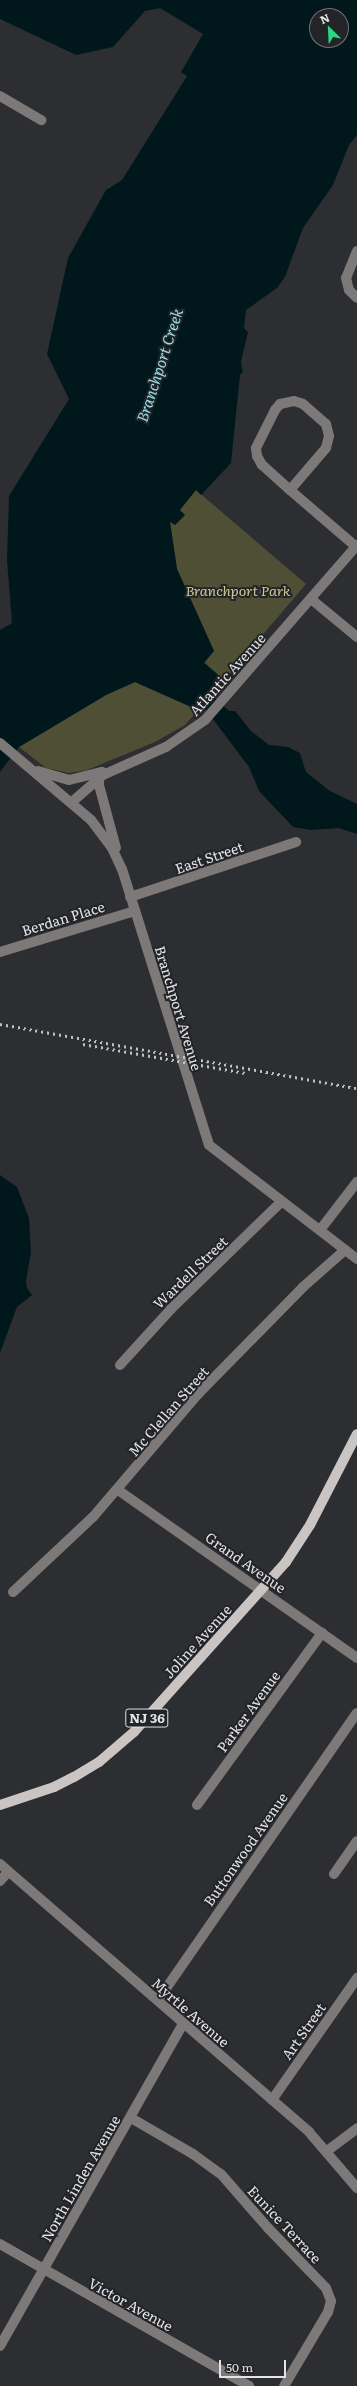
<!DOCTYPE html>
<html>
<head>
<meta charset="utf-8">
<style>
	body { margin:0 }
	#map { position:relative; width:357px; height:2386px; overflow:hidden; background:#2d2e32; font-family:Literata,serif }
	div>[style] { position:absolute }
	.green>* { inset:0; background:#4e4f34 }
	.water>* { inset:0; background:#00181b }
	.minor>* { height:10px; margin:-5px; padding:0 5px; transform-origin:5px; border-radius:5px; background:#7c7978 }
	.major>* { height:10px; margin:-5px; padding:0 5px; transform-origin:5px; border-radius:5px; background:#cac5c3 }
	.rail>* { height:2.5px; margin-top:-1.25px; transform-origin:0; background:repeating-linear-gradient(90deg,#c0c1c4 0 2px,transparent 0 6px) }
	span { translate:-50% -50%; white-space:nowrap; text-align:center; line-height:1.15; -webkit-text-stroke:4px #232428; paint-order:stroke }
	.shield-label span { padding:1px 3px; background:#232428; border:1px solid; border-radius:3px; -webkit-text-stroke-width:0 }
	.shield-label { font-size:13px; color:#e3e4e7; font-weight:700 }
	.park-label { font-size:14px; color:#c9cc93; font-style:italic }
	.street-label { font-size:14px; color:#e3e4e7 }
	.water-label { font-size:15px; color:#95e0e8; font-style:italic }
	.north { position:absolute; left:309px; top:8px; width:40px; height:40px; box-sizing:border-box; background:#232428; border:1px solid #707174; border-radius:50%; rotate:336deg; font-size:11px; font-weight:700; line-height:16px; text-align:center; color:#e3e4e7 }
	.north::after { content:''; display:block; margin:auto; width:14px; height:18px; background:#2ad884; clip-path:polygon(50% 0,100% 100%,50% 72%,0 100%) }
	.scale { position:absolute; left:219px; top:2360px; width:67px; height:18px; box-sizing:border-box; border:2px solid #e3e4e7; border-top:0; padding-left:5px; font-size:12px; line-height:14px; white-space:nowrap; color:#e3e4e7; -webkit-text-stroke:3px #232428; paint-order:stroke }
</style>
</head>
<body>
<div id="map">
	<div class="green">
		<div style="clip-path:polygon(196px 490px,306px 584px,224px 680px,204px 662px,214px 651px,177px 569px,170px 522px,175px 525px,185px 515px,179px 510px)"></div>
		<div style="clip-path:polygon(135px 682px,198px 710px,185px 725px,155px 742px,87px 770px,69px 773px,46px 768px,19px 747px,106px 695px)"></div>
	</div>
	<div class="water">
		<div style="clip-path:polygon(evenodd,0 0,357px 0,357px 135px,349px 145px,333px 185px,303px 228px,285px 277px,277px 288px,246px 310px,244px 328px,248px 332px,241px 362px,243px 372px,240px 375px,231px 463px,201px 495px,196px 490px,180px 510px,185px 515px,175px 525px,170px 522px,177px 569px,214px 651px,204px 663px,224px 680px,212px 695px,229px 711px,235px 711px,251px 731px,269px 745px,288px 747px,300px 753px,306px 772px,330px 791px,357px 804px,357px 834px,339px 828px,311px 830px,293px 827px,259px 791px,249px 767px,203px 706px,198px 710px,135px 682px,106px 695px,19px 747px,0 772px,0 630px,12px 623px,7px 560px,9px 496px,69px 399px,47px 354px,68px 258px,106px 190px,122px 180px,187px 76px,181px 72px,203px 34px,160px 8px,145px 11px,113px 47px,76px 55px,0 19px,0 0,317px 16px,341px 16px,341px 40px,317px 40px,317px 16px)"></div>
		<div style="clip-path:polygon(0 1175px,17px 1187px,29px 1218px,31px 1252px,26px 1281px,27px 1288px,32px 1295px,17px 1307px,0 1353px)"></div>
	</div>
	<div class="minor">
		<div style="left:0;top:96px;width:48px;rotate:30.3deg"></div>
		<div style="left:357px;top:251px;width:29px;rotate:112deg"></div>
		<div style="left:346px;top:278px;width:12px;rotate:76deg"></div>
		<div style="left:349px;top:290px;width:11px;rotate:45deg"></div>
		<div style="left:294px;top:401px;width:9px;rotate:18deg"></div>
		<div style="left:303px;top:404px;width:30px;rotate:41deg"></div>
		<div style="left:326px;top:424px;width:12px;rotate:76deg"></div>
		<div style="left:329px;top:436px;width:12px;rotate:104deg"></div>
		<div style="left:326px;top:448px;width:55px;rotate:130.6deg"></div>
		<div style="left:290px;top:490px;width:38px;rotate:-138deg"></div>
		<div style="left:262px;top:465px;width:10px;rotate:-119deg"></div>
		<div style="left:257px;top:456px;width:8px;rotate:-97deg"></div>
		<div style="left:256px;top:448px;width:42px;rotate:-63.4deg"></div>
		<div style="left:275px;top:410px;width:8px;rotate:-50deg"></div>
		<div style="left:280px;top:404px;width:14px;rotate:-12deg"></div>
		<div style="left:290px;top:490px;width:86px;rotate:40.7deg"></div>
		<div style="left:311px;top:599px;width:60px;rotate:39.6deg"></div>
		<div style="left:0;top:743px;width:119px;rotate:40.2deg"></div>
		<div style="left:91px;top:820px;width:35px;rotate:53deg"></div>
		<div style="left:112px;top:848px;width:23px;rotate:65deg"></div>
		<div style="left:122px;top:869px;width:289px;rotate:72.5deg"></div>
		<div style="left:209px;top:1145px;width:187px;rotate:37.6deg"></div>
		<div style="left:38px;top:771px;width:32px;rotate:16deg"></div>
		<div style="left:69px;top:780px;width:34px;rotate:-14deg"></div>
		<div style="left:99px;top:777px;width:8px;rotate:90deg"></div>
		<div style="left:99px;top:785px;width:65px;rotate:74.9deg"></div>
		<div style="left:72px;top:802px;width:41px;rotate:-41.1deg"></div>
		<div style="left:103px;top:775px;width:69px;rotate:-24deg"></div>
		<div style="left:166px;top:747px;width:47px;rotate:-34.7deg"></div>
		<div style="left:205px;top:720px;width:232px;rotate:-49deg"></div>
		<div style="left:130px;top:897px;width:175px;rotate:-18.3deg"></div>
		<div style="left:0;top:952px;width:141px;rotate:-16.9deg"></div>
		<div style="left:320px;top:1230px;width:61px;rotate:-52.4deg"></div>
		<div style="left:120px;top:1365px;width:76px;rotate:-47.7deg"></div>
		<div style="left:171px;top:1309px;width:153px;rotate:-44.2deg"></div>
		<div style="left:118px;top:1490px;width:292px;rotate:35.1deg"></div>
		<div style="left:13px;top:1592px;width:110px;rotate:-43.2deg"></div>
		<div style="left:93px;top:1517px;width:162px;rotate:-49.5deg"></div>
		<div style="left:198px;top:1394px;width:150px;rotate:-45.5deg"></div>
		<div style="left:303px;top:1287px;width:56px;rotate:-41.4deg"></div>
		<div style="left:197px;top:1805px;width:213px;rotate:-54deg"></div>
		<div style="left:0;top:1864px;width:409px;rotate:40.9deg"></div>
		<div style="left:309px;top:2132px;width:74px;rotate:49.4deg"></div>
		<div style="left:334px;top:1874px;width:40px;rotate:-55.1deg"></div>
		<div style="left:0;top:1881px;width:12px;rotate:-48deg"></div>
		<div style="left:158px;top:2000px;width:349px;rotate:-55.3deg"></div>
		<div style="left:272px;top:2100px;width:149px;rotate:-55.1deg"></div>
		<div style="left:131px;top:2118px;width:72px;rotate:30.1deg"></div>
		<div style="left:193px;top:2154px;width:34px;rotate:36deg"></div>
		<div style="left:221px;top:2174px;width:72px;rotate:49deg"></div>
		<div style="left:268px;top:2228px;width:83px;rotate:46deg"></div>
		<div style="left:326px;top:2288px;width:14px;rotate:69deg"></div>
		<div style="left:331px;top:2301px;width:11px;rotate:105deg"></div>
		<div style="left:328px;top:2312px;width:86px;rotate:120.7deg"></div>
		<div style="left:327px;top:2151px;width:38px;rotate:-37deg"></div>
		<div style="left:0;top:2244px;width:287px;rotate:29.7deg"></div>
		<div style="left:0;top:2346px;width:370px;rotate:-60.4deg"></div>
	</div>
	<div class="major">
		<div style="left:0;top:1805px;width:57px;rotate:-18.4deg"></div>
		<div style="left:54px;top:1787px;width:22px;rotate:-27deg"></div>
		<div style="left:74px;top:1777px;width:29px;rotate:-31deg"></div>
		<div style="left:99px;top:1762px;width:46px;rotate:-40.6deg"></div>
		<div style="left:134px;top:1732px;width:228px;rotate:-48.2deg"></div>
		<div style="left:286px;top:1562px;width:44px;rotate:-57deg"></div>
		<div style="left:310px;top:1525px;width:102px;rotate:-62.7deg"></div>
	</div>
	<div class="rail">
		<div style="left:0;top:1024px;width:363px;rotate:10.2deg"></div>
		<div style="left:83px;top:1044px;width:165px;rotate:10.1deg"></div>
	</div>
	<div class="shield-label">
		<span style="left:147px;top:1718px">NJ 36</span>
	</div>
	<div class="park-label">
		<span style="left:238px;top:590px">Branchport Park</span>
	</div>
	<div class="street-label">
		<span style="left:227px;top:674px;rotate:-48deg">Atlantic Avenue</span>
		<span style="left:209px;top:857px;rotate:-19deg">East Street</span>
		<span style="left:63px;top:918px;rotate:-17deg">Berdan Place</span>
		<span style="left:179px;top:1008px;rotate:73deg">Branchport Avenue</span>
		<span style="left:190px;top:1272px;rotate:-44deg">Wardell Street</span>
		<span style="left:168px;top:1411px;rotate:-49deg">Mc Clellan Street</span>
		<span style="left:246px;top:1562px;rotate:35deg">Grand Avenue</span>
		<span style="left:197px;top:1641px;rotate:-48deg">Joline Avenue</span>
		<span style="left:248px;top:1711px;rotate:-54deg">Parker Avenue</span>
		<span style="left:245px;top:1849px;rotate:-55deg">Buttonwood Avenue</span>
		<span style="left:191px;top:2012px;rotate:41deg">Myrtle Avenue</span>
		<span style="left:303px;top:2031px;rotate:-55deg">Art Street</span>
		<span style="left:80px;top:2178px;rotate:-60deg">North Linden Avenue</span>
		<span style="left:285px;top:2224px;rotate:47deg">Eunice Terrace</span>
		<span style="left:131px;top:2304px;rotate:29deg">Victor Avenue</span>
	</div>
	<div class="water-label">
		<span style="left:159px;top:365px;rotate:-72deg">Branchport Creek</span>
	</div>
	<div class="north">N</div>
	<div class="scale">50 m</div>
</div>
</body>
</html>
